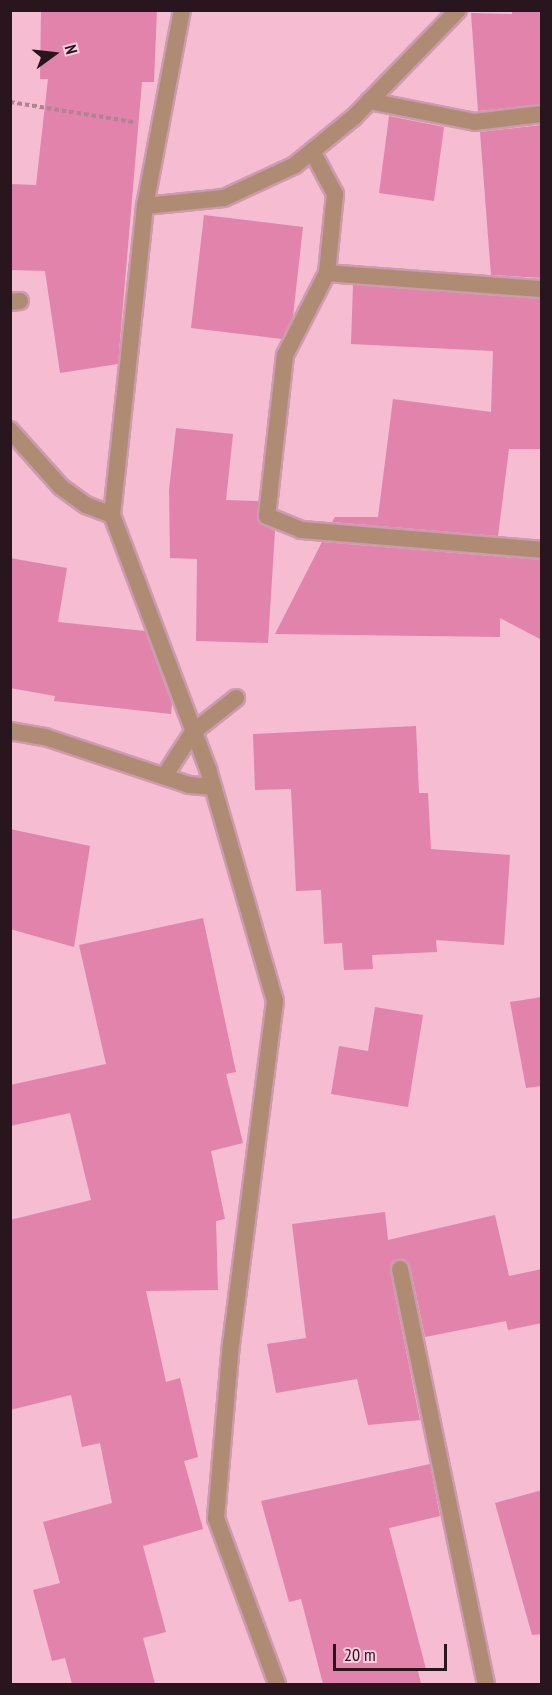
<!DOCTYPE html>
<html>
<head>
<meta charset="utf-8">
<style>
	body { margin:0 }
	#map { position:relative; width:552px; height:1695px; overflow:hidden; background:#f5bcd2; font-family:"PT Sans Narrow",sans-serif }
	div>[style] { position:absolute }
	.building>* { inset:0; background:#e283ab }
	.path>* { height:4px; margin-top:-2px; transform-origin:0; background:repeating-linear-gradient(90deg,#af8294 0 4.5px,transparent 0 7.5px) }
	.roads { filter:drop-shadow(2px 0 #cc9bae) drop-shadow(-2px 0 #cc9bae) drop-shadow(0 2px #cc9bae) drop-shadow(0 -2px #cc9bae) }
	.minor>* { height:16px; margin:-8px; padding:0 8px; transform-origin:8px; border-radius:8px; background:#b08b74 }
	span { translate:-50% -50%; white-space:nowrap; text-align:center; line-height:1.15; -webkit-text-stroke:6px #fbcdde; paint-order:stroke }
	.frame { position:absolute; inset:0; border:12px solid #29151e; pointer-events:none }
	.north { position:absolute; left:24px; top:24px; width:60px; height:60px; -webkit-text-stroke:4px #fbcdde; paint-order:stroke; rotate:75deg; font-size:16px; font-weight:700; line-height:24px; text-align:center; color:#29151e }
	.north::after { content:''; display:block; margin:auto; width:21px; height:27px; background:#29151e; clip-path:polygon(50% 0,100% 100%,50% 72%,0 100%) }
	.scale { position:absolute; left:333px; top:1644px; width:114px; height:27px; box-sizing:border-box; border:3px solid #29151e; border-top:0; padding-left:8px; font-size:18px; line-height:21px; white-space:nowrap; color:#29151e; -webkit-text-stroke:4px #fbcdde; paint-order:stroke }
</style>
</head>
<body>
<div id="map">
	<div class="building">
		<div style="clip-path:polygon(41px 10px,157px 10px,154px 82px,142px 82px,118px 364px,60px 373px,45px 271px,10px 270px,10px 184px,36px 185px,48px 79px,40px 79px)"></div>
		<div style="clip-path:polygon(512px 10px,542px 10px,542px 104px,478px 111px,471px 13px,512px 14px)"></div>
		<div style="clip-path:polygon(389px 116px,444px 127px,434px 201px,379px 193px)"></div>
		<div style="clip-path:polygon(542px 125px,542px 278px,491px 275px,480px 132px)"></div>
		<div style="clip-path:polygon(204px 215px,303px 227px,293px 316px,282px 339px,191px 328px)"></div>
		<div style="clip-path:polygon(353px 285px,542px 299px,542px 449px,509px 449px,498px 536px,332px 522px,335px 517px,378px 517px,393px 399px,491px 412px,493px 351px,351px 344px)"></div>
		<div style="clip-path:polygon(176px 428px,233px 434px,226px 500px,258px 501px,258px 521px,275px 531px,268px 643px,196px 641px,197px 559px,170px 558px,169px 490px)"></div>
		<div style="clip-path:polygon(322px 542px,542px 560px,542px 640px,500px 618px,500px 637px,275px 634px)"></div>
		<div style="clip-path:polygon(10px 558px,67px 568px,58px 622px,145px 631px,172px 704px,171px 714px,54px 701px,55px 696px,10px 688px)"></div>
		<div style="clip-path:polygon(416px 726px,419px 793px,428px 793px,431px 849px,510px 855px,504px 945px,436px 940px,437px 952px,372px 955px,373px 969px,344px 970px,342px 943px,324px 944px,321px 890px,296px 891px,291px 789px,255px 790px,253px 734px)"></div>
		<div style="clip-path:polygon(10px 829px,90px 846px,74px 947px,10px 929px)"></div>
		<div style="clip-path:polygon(203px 918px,236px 1072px,226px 1074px,243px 1143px,211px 1151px,225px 1219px,216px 1221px,218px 1290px,146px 1291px,166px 1382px,180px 1378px,198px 1457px,184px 1461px,203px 1529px,143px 1546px,166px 1632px,143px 1638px,155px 1684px,72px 1684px,65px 1658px,52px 1661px,33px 1590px,60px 1583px,43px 1522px,112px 1503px,100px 1443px,82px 1447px,71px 1395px,10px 1410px,10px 1220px,91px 1200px,70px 1113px,10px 1126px,10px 1085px,106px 1064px,79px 945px)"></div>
		<div style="clip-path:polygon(542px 997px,542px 1086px,526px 1088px,510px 1002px)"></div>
		<div style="clip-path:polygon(375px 1007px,423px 1015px,408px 1107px,331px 1094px,339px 1046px,368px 1051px)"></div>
		<div style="clip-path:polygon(385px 1212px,388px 1240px,495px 1215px,509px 1276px,542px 1269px,542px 1323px,508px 1330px,506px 1321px,425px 1337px,410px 1266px,404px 1259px,393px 1261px,390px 1271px,420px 1420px,368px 1425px,357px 1379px,276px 1393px,267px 1344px,306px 1338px,292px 1224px)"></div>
		<div style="clip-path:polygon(430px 1464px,440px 1516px,389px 1528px,426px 1669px,418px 1671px,421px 1684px,323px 1684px,301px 1599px,289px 1602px,261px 1501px)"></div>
		<div style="clip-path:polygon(542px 1490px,542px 1634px,532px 1635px,495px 1503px)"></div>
	</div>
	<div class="path">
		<div style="left:10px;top:102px;width:125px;rotate:9.2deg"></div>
	</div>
	<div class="roads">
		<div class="minor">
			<div style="left:182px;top:10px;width:199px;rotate:100.7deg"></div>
			<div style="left:145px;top:206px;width:311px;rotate:96.1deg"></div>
			<div style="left:112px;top:515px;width:272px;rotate:69.3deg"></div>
			<div style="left:208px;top:769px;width:241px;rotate:73.9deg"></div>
			<div style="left:275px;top:1001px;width:345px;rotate:97.3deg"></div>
			<div style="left:231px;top:1343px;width:176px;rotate:94.9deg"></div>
			<div style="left:216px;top:1518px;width:177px;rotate:69.8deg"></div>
			<div style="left:369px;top:101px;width:108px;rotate:11.2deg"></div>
			<div style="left:475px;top:122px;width:67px;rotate:-6.8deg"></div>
			<div style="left:312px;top:151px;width:49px;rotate:61.9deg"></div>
			<div style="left:335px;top:194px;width:79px;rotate:95.8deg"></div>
			<div style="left:327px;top:273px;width:216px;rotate:4.3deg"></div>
			<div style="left:145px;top:206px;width:79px;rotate:-5.8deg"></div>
			<div style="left:224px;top:198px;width:78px;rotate:-24.9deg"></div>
			<div style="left:295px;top:165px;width:76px;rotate:-39.1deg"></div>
			<div style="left:354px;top:117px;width:149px;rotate:-45.8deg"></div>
			<div style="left:327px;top:273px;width:92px;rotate:117.1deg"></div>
			<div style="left:285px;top:355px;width:162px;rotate:96.4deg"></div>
			<div style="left:267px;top:516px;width:37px;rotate:22deg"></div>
			<div style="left:301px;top:530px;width:242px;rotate:4.7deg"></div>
			<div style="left:10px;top:302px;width:10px;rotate:-6deg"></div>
			<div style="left:10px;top:430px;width:76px;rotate:48.2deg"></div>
			<div style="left:61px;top:487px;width:31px;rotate:36deg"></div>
			<div style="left:86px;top:505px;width:28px;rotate:21deg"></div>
			<div style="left:10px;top:731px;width:36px;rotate:10deg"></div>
			<div style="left:45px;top:737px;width:152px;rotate:18.4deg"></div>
			<div style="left:189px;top:785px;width:24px;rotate:5deg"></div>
			<div style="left:165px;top:775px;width:51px;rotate:-56.9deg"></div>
			<div style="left:193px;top:732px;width:55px;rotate:-38.3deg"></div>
			<div style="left:400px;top:1269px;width:424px;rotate:78.3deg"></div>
		</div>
	</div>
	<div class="frame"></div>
	<div class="north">N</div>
	<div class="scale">20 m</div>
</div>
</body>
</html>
